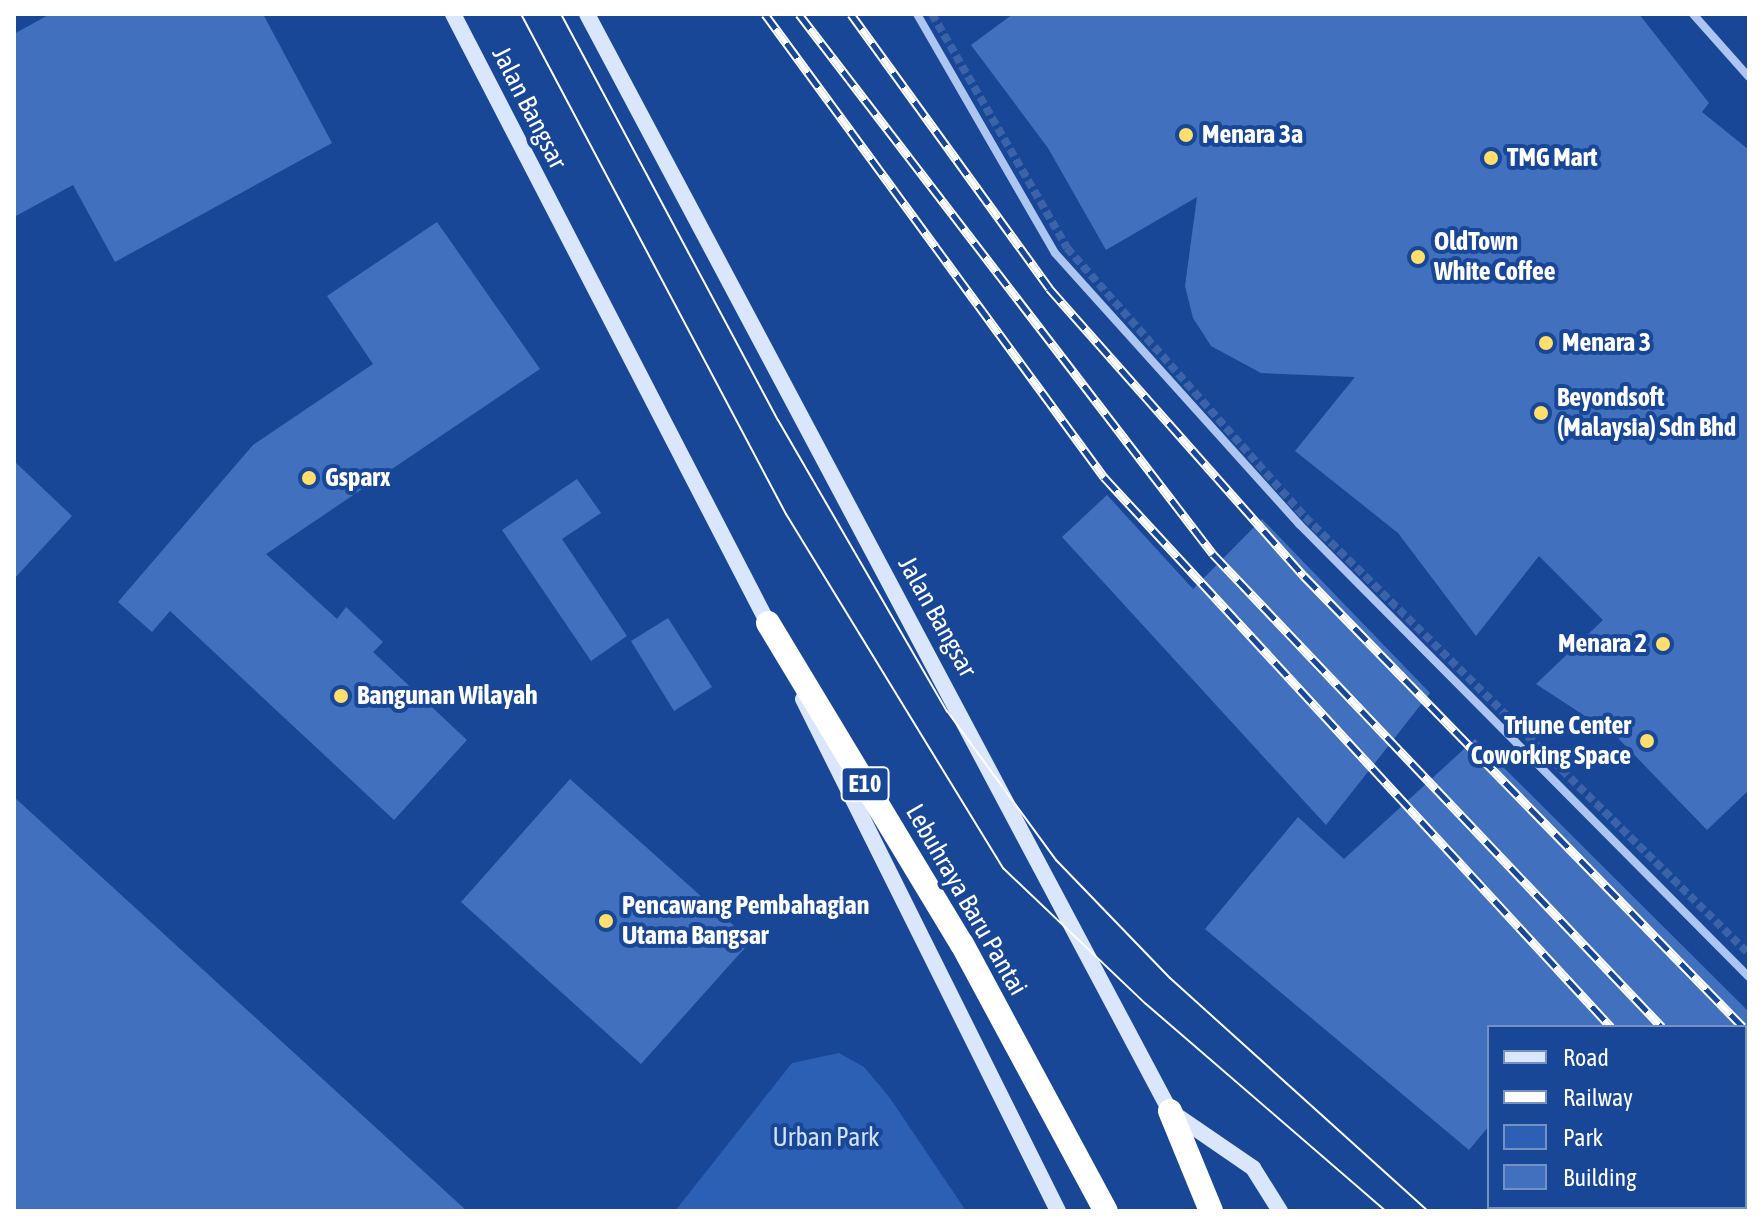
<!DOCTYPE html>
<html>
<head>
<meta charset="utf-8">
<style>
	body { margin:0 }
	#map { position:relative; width:1763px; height:1225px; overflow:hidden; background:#194797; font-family:"Asap Condensed",sans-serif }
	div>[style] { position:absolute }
	.green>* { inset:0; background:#2c60b5 }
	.building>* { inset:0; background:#4170be }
	.minor-tunnel>* { height:8px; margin-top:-4px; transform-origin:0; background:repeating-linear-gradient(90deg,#3c63a7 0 8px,transparent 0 12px) }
	.minor>* { height:8px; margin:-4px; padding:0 4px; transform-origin:4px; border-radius:4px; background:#acc6f1 }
	.secondary>* { height:16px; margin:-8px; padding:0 8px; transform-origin:8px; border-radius:8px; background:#dae6fb }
	.motorway>* { height:24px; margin:-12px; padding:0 12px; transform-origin:12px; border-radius:12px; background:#fff }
	.tram>* { height:2px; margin:-1px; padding:0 1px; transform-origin:1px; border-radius:1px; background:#fff }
	.rail>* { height:9px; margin-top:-4.5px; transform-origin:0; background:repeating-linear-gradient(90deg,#194797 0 18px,#fff 0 36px); box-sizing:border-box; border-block:2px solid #fff }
	.dots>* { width:22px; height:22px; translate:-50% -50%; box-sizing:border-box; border:4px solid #194797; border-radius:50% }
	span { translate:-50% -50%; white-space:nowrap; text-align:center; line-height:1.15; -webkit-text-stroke:8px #194797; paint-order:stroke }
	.shield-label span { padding:2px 6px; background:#194797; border:2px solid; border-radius:6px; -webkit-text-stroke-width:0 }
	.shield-label { font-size:24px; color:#fff; font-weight:700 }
	.street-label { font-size:26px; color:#fff }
	.poi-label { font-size:26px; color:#fff; font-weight:700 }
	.left { translate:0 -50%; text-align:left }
	.right { translate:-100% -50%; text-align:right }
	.park-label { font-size:26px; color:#d3e3fc }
	.frame { position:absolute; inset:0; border:16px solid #fff; pointer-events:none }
	.legend { position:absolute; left:1487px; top:1025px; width:260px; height:184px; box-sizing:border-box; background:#194797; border:2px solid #7591c1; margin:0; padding:10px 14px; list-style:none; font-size:24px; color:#fff }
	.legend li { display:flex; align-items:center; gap:16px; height:40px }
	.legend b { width:40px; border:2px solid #7591c1 }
</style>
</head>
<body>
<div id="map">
	<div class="green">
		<div style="clip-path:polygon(839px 1053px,864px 1067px,890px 1098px,966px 1211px,675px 1211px,792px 1063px)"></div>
	</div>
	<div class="building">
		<div style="clip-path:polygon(50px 14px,263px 14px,332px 143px,115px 262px,73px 185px,14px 217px,14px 34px)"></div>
		<div style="clip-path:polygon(1013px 14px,1639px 14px,1709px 103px,1702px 112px,1749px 150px,1749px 790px,1707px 830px,1617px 737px,1536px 684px,1603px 620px,1539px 556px,1476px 636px,1398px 533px,1295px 451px,1355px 377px,1261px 373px,1211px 346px,1193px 318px,1185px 286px,1197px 197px,1106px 250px,1048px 148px,971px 45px)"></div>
		<div style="clip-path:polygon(437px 222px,540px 369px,266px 554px,337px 619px,346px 607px,383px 642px,373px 652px,467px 740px,394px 820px,170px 611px,152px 632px,118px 602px,253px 445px,373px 364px,327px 296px)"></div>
		<div style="clip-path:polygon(14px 461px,72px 516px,14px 579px)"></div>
		<div style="clip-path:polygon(577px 479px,601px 513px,562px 539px,627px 636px,591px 661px,502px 530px)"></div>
		<div style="clip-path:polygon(1107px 495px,1193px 589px,1262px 519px,1430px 693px,1326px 825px,1062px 537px)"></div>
		<div style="clip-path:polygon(668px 618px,712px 687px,674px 711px,631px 641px)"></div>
		<div style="clip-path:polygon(1475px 739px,1749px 1012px,1749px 1027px,1489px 1027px,1489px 1126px,1469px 1150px,1205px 929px,1298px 817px,1344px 859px)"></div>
		<div style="clip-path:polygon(570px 779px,751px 941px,641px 1064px,461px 902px)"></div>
		<div style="clip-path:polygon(14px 797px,467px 1211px,14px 1211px)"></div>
	</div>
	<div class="minor-tunnel">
		<div style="left:932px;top:14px;width:270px;rotate:60deg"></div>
		<div style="left:1067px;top:248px;width:359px;rotate:48.5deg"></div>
		<div style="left:1305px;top:517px;width:623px;rotate:44.54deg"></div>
	</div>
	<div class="minor">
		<div style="left:917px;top:14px;width:276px;rotate:60deg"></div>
		<div style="left:1055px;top:253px;width:365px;rotate:48deg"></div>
		<div style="left:1299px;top:524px;width:639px;rotate:45.19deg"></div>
		<div style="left:1693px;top:14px;width:84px;rotate:48.4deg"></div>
	</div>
	<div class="secondary">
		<div style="left:453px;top:14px;width:695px;rotate:62.66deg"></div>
		<div style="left:587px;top:14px;width:1242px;rotate:62.01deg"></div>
		<div style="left:1170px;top:1111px;width:101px;rotate:34.5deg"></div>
		<div style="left:1253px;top:1168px;width:51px;rotate:57.9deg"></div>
		<div style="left:803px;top:699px;width:572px;rotate:63.52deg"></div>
	</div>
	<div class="motorway">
		<div style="left:768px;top:623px;width:375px;rotate:58.9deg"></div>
		<div style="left:962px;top:944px;width:303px;rotate:61.7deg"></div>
		<div style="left:1170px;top:1111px;width:108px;rotate:67.7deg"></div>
	</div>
	<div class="tram">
		<div style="left:521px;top:14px;width:566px;rotate:62.08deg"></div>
		<div style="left:786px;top:514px;width:415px;rotate:58.5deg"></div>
		<div style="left:1003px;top:868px;width:197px;rotate:43.6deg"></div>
		<div style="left:1146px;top:1004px;width:317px;rotate:40.8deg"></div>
		<div style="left:561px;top:14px;width:460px;rotate:61.9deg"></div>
		<div style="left:778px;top:420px;width:337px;rotate:59.9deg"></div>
		<div style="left:947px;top:711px;width:185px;rotate:53.8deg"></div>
		<div style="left:1056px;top:860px;width:164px;rotate:46deg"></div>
		<div style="left:1170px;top:978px;width:348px;rotate:42.1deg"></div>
	</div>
	<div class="rail">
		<div style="left:765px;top:14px;width:574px;rotate:53.79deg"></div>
		<div style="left:1104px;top:477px;width:748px;rotate:47.33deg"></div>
		<div style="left:799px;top:14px;width:680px;rotate:52.52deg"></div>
		<div style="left:1213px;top:554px;width:652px;rotate:46.49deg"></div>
		<div style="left:851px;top:14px;width:338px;rotate:54.1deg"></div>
		<div style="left:1049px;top:288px;width:385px;rotate:48.5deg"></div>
		<div style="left:1304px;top:576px;width:629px;rotate:45.77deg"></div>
		<div style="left:1745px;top:1116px;width:6px;rotate:45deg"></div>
		<div style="left:1745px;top:1171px;width:6px;rotate:45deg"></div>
	</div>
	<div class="dots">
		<div style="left:1186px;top:135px;background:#ffde6c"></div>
		<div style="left:1491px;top:158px;background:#ffde6c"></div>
		<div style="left:1418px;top:257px;background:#ffde6c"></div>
		<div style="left:1546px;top:343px;background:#ffde6c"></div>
		<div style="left:1541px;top:413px;background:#ffde6c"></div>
		<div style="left:309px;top:478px;background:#ffde6c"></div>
		<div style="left:1663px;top:644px;background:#ffde6c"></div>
		<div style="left:341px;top:696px;background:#ffde6c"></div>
		<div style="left:1647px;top:741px;background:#ffde6c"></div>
		<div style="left:606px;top:921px;background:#ffde6c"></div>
	</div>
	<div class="shield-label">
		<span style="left:865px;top:784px">E10</span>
	</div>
	<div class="street-label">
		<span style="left:529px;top:108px;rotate:63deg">Jalan Bangsar</span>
		<span style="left:937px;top:617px;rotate:61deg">Jalan Bangsar</span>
		<span style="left:966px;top:900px;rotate:60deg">Lebuhraya Baru Pantai</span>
	</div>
	<div class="poi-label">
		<span class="left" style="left:1202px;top:135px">Menara 3a</span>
		<span class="left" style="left:1507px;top:158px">TMG Mart</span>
		<span class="left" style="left:1434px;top:257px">OldTown<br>White Coffee</span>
		<span class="left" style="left:1562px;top:343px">Menara 3</span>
		<span class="left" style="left:1557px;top:413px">Beyondsoft<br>(Malaysia) Sdn Bhd</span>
		<span class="left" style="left:325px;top:478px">Gsparx</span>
		<span class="right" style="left:1647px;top:644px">Menara 2</span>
		<span class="left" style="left:357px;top:696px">Bangunan Wilayah</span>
		<span class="right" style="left:1631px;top:741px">Triune Center<br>Coworking Space</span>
		<span class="left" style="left:622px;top:921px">Pencawang Pembahagian<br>Utama Bangsar</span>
	</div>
	<div class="park-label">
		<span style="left:826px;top:1138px">Urban Park</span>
	</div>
	<div class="frame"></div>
	<ul class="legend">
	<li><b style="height:10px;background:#dae6fb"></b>Road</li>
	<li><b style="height:10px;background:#fff"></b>Railway</li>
	<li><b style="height:22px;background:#2c60b5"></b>Park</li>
	<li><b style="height:22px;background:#4170be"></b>Building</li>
	</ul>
</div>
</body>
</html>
